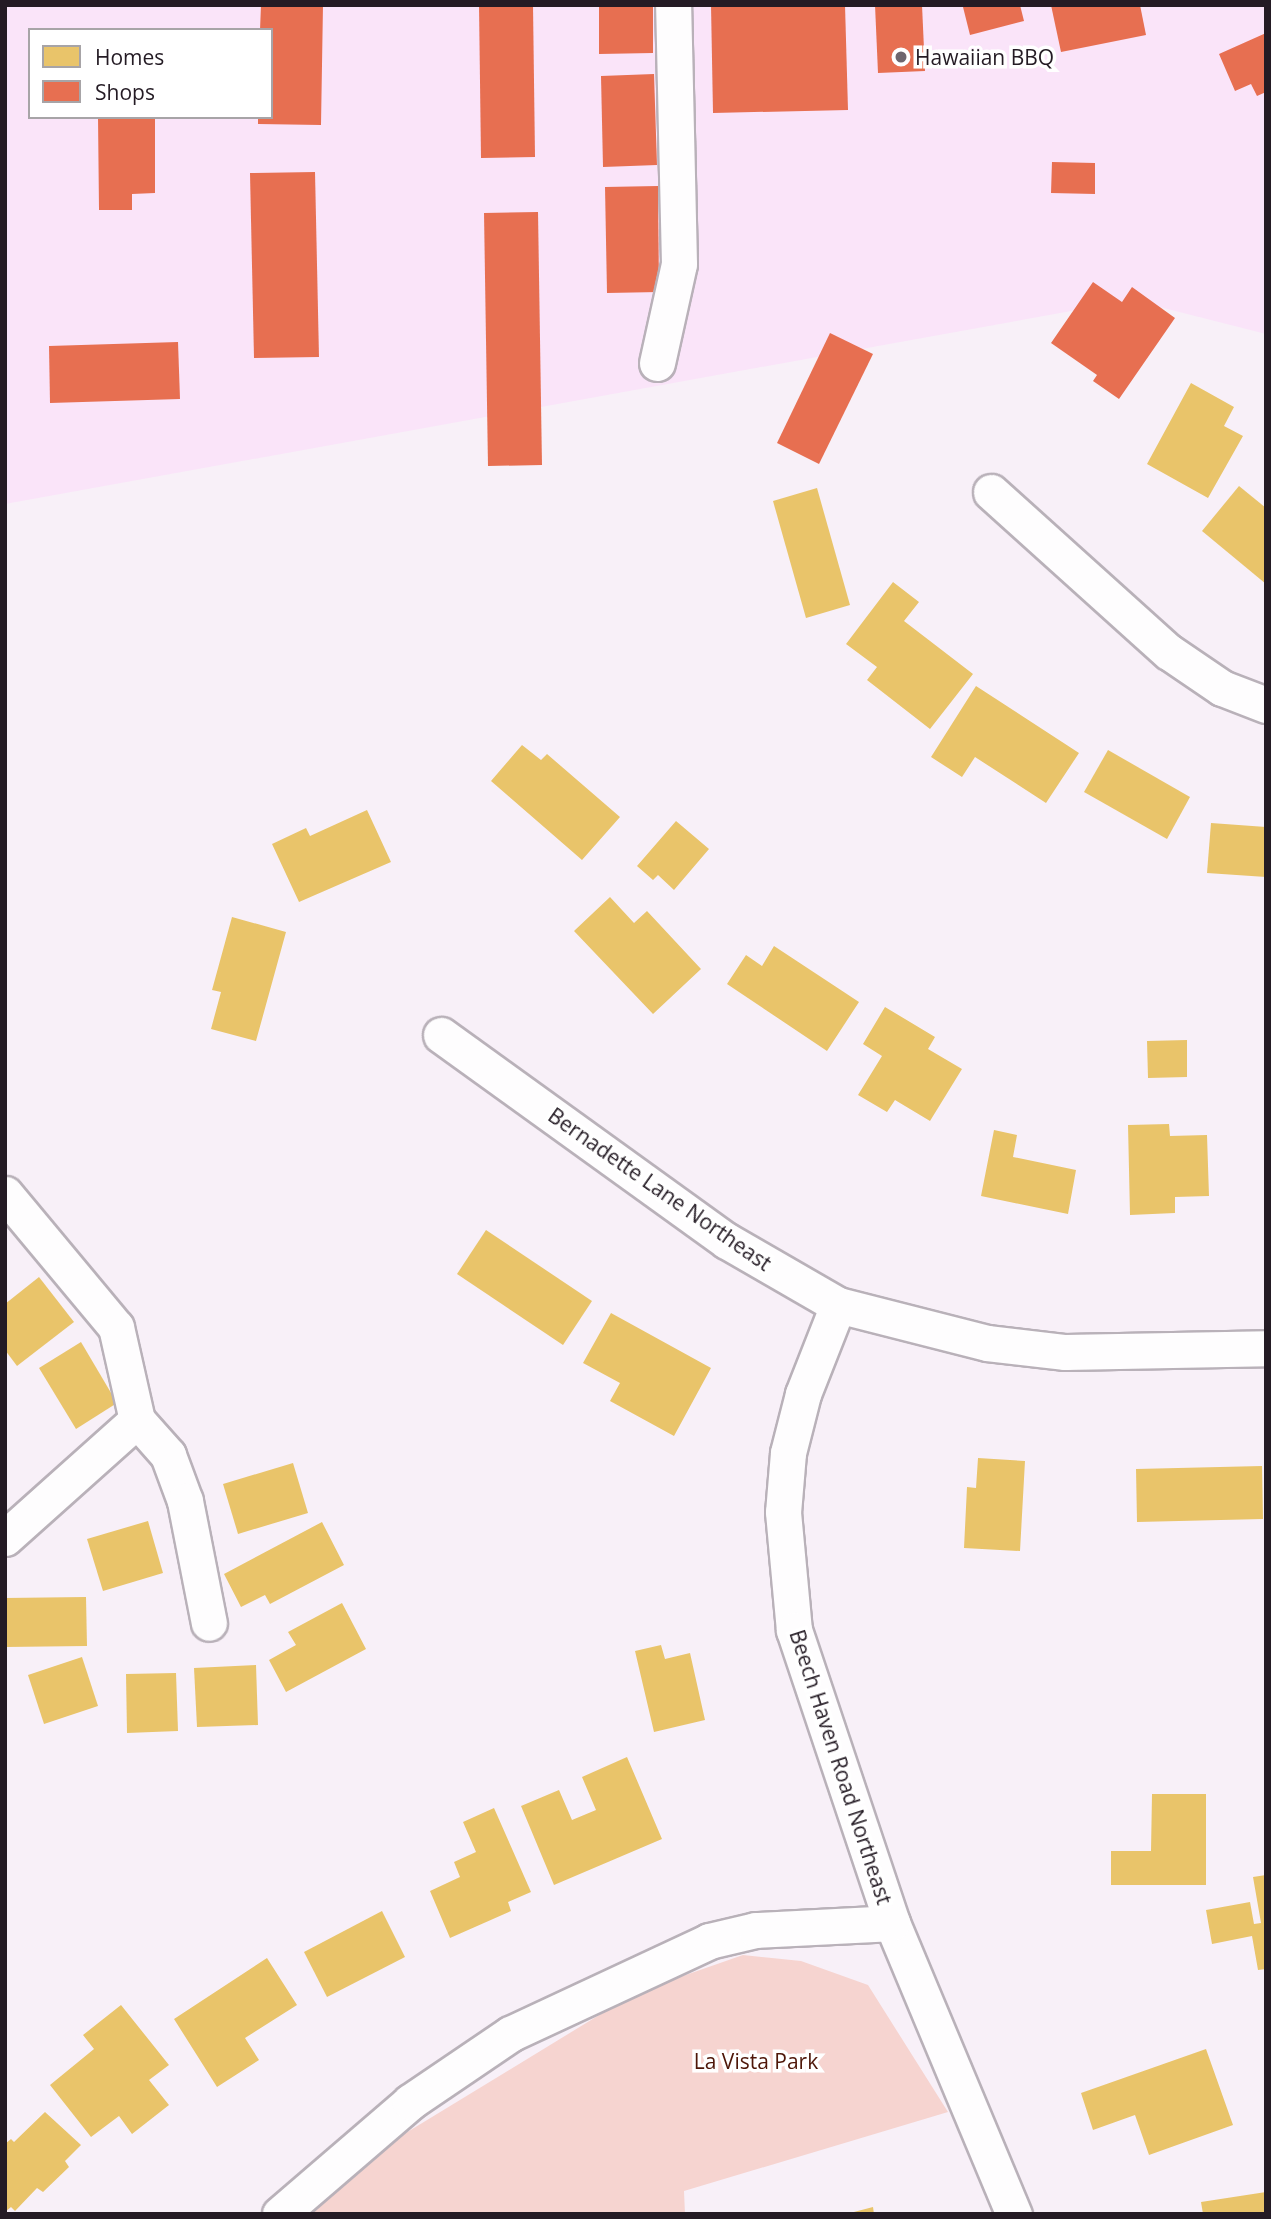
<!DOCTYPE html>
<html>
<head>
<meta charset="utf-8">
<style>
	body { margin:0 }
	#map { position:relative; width:1271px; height:2219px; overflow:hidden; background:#f8f0f8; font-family:"Open Sans",sans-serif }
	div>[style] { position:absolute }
	.built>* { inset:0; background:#fae4f9 }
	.green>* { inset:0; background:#f6d4d0 }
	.homes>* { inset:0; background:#e9c46a }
	.shops>* { inset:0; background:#e76f51 }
	.roads { filter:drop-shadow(2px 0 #b9b1b9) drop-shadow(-2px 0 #b9b1b9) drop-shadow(0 2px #b9b1b9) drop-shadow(0 -2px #b9b1b9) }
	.minor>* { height:35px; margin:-17.5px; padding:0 17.5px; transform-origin:17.5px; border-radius:17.5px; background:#fefdfe }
	.dots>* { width:19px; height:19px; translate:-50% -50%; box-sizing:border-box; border:4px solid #fff; border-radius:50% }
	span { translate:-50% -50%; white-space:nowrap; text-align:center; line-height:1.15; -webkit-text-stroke:7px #fff; paint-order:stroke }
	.poi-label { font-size:21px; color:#241b24 }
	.left { translate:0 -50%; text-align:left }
	.street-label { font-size:21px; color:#241b24 }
	.park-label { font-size:21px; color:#4e1608 }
	.frame { position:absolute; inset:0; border:7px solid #241b24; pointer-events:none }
	.legend { position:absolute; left:28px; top:28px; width:245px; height:91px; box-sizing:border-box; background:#fff; border:2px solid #a7a4a7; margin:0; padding:9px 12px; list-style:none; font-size:21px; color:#241b24 }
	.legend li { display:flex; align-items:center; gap:14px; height:35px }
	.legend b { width:35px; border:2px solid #a7a4a7 }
</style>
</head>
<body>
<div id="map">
	<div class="built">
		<div style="clip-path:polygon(evenodd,5px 5px,1266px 5px,1266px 334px,1132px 300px,5px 504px,5px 5px,30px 30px,271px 30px,271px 117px,30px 117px,30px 30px)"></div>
	</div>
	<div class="green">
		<div style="clip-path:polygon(743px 1955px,801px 1961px,868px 1985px,948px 2112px,684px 2191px,685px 2214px,306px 2214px,368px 2156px,637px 1992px)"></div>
	</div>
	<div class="homes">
		<div style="clip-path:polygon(1191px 383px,1234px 407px,1224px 426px,1243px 436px,1208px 498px,1147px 464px)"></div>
		<div style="clip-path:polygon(1239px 486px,1266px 508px,1266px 584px,1202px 531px)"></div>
		<div style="clip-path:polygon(817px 488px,850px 605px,806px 618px,773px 501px)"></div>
		<div style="clip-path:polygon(893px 582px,919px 602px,904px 621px,973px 674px,930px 729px,867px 680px,877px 667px,846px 644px)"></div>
		<div style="clip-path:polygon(976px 686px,1079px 753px,1046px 803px,975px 757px,962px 777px,931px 757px)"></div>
		<div style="clip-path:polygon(522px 745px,541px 760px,547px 754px,620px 817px,582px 860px,491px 781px)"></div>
		<div style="clip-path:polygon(1108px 750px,1190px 797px,1167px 839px,1084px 792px)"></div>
		<div style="clip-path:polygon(367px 810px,391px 862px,299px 902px,272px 844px,306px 828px,310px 836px)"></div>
		<div style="clip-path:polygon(676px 821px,709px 849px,674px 890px,658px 875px,653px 880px,637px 866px)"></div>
		<div style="clip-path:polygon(1211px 823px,1266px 827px,1266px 877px,1207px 873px)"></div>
		<div style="clip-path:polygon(610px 897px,634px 923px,647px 911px,701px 969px,653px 1014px,574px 931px)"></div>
		<div style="clip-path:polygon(232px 917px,286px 932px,256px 1041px,211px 1029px,221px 992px,212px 990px)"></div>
		<div style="clip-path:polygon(774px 946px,859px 1002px,827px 1051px,727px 984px,746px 955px,762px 966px)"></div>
		<div style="clip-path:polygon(885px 1007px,935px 1037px,928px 1049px,962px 1069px,930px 1121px,895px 1100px,887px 1112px,858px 1095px,882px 1056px,863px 1044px)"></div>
		<div style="clip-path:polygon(1187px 1040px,1187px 1077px,1148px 1078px,1147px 1041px)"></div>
		<div style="clip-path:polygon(1169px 1124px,1170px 1136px,1207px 1135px,1209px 1196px,1175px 1197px,1175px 1213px,1130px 1215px,1128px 1125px)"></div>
		<div style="clip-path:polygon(994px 1130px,1017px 1135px,1013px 1157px,1076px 1170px,1068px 1214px,981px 1196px)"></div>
		<div style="clip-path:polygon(486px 1230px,592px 1301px,563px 1345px,457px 1274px)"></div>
		<div style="clip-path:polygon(39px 1277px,74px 1322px,17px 1366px,5px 1350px,5px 1304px)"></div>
		<div style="clip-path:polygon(611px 1313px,711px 1368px,674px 1436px,610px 1401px,620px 1383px,583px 1363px)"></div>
		<div style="clip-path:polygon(81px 1342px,117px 1403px,76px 1429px,39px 1368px)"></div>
		<div style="clip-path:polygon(978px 1458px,1025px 1461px,1020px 1551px,964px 1548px,967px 1487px,976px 1488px)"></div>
		<div style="clip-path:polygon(293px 1463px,308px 1513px,238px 1534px,223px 1484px)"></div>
		<div style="clip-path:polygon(1262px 1466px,1263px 1519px,1137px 1522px,1136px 1469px)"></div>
		<div style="clip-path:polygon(148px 1521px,163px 1573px,103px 1591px,87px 1539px)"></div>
		<div style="clip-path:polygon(322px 1522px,344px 1565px,270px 1604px,265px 1595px,241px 1607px,224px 1574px)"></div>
		<div style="clip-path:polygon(86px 1597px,87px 1646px,5px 1647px,5px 1598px)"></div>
		<div style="clip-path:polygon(342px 1603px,366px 1649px,286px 1692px,269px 1660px,296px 1645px,288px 1632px)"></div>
		<div style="clip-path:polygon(661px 1645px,665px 1659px,690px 1653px,705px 1720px,654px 1732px,635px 1651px)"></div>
		<div style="clip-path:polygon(82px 1657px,98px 1706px,44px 1724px,28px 1675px)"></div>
		<div style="clip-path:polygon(256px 1665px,258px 1725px,197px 1727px,194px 1668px)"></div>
		<div style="clip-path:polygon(176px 1673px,178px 1731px,127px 1733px,126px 1674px)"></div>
		<div style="clip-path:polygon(627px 1757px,662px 1839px,554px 1885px,521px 1806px,559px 1790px,572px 1820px,596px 1810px,582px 1777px)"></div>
		<div style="clip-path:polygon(1152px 1794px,1206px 1794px,1206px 1885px,1111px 1885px,1111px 1851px,1151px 1851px)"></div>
		<div style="clip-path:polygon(494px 1808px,531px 1892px,508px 1902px,511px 1911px,450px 1938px,430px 1891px,460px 1877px,454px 1862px,476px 1852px,463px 1822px)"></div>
		<div style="clip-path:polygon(1266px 1875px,1266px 1969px,1258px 1970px,1252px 1936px,1212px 1944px,1206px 1910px,1250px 1902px,1254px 1924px,1261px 1923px,1253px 1877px)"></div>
		<div style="clip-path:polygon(382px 1911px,405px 1957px,327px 1997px,304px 1952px)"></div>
		<div style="clip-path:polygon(267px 1958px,297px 2005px,245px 2038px,259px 2060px,217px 2087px,174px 2019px)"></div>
		<div style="clip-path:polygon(121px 2005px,169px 2065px,149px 2080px,169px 2105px,132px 2134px,119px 2116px,91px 2137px,50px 2085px,94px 2049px,83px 2035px)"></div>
		<div style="clip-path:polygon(1206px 2049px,1233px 2125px,1149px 2155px,1135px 2115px,1093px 2130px,1081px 2093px)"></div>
		<div style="clip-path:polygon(45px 2112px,81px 2145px,65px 2161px,69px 2167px,43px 2192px,37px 2188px,15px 2211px,11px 2207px,5px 2212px,5px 2144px,11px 2139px,14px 2142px)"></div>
		<div style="clip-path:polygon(1266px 2192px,1266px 2214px,1203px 2214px,1201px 2202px)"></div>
		<div style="clip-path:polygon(873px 2207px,874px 2214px,850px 2214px,850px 2213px)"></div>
	</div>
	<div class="shops">
		<div style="clip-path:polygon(261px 5px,323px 5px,321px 125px,258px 124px,258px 117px,271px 117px,271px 30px,260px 30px)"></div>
		<div style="clip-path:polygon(479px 5px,533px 5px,535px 157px,481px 158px)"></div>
		<div style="clip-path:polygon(599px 5px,653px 5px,653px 53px,599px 54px)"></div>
		<div style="clip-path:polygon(711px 5px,845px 5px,848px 110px,713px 113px)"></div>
		<div style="clip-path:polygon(875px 5px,922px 5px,925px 71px,878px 73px)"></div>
		<div style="clip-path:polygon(968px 5px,1020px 5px,1024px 21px,970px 35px,963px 7px)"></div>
		<div style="clip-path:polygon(1051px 5px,1140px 5px,1146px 35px,1061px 52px)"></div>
		<div style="clip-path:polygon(1266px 33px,1266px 92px,1257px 96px,1251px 84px,1235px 91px,1219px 54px)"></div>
		<div style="clip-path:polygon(654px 74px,657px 165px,603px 167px,601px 76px)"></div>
		<div style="clip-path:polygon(98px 117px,155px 117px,155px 193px,132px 194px,132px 210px,99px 210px)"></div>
		<div style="clip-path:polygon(1052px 162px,1095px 163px,1095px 194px,1051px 193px)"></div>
		<div style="clip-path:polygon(315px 172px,319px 357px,254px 358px,250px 173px)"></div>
		<div style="clip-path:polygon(658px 186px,659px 292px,607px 293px,605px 187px)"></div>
		<div style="clip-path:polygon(538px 212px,542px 465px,488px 466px,484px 213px)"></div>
		<div style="clip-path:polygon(1093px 282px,1122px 302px,1132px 287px,1175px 318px,1119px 399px,1093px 381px,1097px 375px,1051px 343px)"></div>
		<div style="clip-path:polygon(830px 333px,873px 354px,819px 464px,777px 443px)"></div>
		<div style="clip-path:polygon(178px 342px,180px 399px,50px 403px,49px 346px)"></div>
	</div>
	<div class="roads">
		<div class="minor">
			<div style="left:657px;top:363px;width:101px;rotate:-77.5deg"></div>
			<div style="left:679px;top:264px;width:259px;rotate:-91.3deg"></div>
			<div style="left:991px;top:492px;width:239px;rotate:42deg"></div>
			<div style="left:1169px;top:652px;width:64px;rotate:34.2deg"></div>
			<div style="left:1222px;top:688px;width:47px;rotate:21.1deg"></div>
			<div style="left:441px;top:1035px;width:352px;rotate:35.8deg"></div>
			<div style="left:727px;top:1241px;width:128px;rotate:30deg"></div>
			<div style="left:838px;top:1305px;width:154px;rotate:14.3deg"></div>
			<div style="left:987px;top:1343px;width:79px;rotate:6.6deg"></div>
			<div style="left:1065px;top:1352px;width:201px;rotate:-1.1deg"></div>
			<div style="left:5px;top:1194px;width:173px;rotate:50.2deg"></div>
			<div style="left:116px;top:1327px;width:95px;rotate:77.3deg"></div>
			<div style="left:137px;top:1420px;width:47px;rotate:48.5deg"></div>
			<div style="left:168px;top:1455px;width:49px;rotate:69.7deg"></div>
			<div style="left:185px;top:1501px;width:124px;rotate:78.9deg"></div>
			<div style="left:838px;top:1305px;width:96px;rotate:111.5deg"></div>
			<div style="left:803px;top:1394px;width:61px;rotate:104.3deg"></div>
			<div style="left:788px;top:1453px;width:59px;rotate:94.8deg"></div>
			<div style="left:783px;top:1512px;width:119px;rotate:84.7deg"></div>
			<div style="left:794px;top:1630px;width:309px;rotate:71.5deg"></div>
			<div style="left:892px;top:1923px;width:316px;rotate:67.3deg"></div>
			<div style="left:5px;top:1538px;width:177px;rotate:-41.8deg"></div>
			<div style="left:280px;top:2214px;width:172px;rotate:-40.7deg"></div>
			<div style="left:410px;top:2102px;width:121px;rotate:-34.2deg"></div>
			<div style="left:510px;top:2034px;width:220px;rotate:-25deg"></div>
			<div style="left:709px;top:1941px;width:48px;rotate:-13.2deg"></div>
			<div style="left:756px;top:1930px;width:136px;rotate:-2.9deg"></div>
		</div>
	</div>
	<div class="dots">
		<div style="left:901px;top:57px;background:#6e666e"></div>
	</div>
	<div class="poi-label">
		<span class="left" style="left:915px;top:57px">Hawaiian BBQ</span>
	</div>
	<div class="street-label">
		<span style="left:660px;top:1189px;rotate:35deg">Bernadette Lane Northeast</span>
		<span style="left:841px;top:1767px;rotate:72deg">Beech Haven Road Northeast</span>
	</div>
	<div class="park-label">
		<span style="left:756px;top:2061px">La Vista Park</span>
	</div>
	<div class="frame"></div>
	<ul class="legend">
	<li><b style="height:19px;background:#e9c46a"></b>Homes</li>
	<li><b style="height:19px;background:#e76f51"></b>Shops</li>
	</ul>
</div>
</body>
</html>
